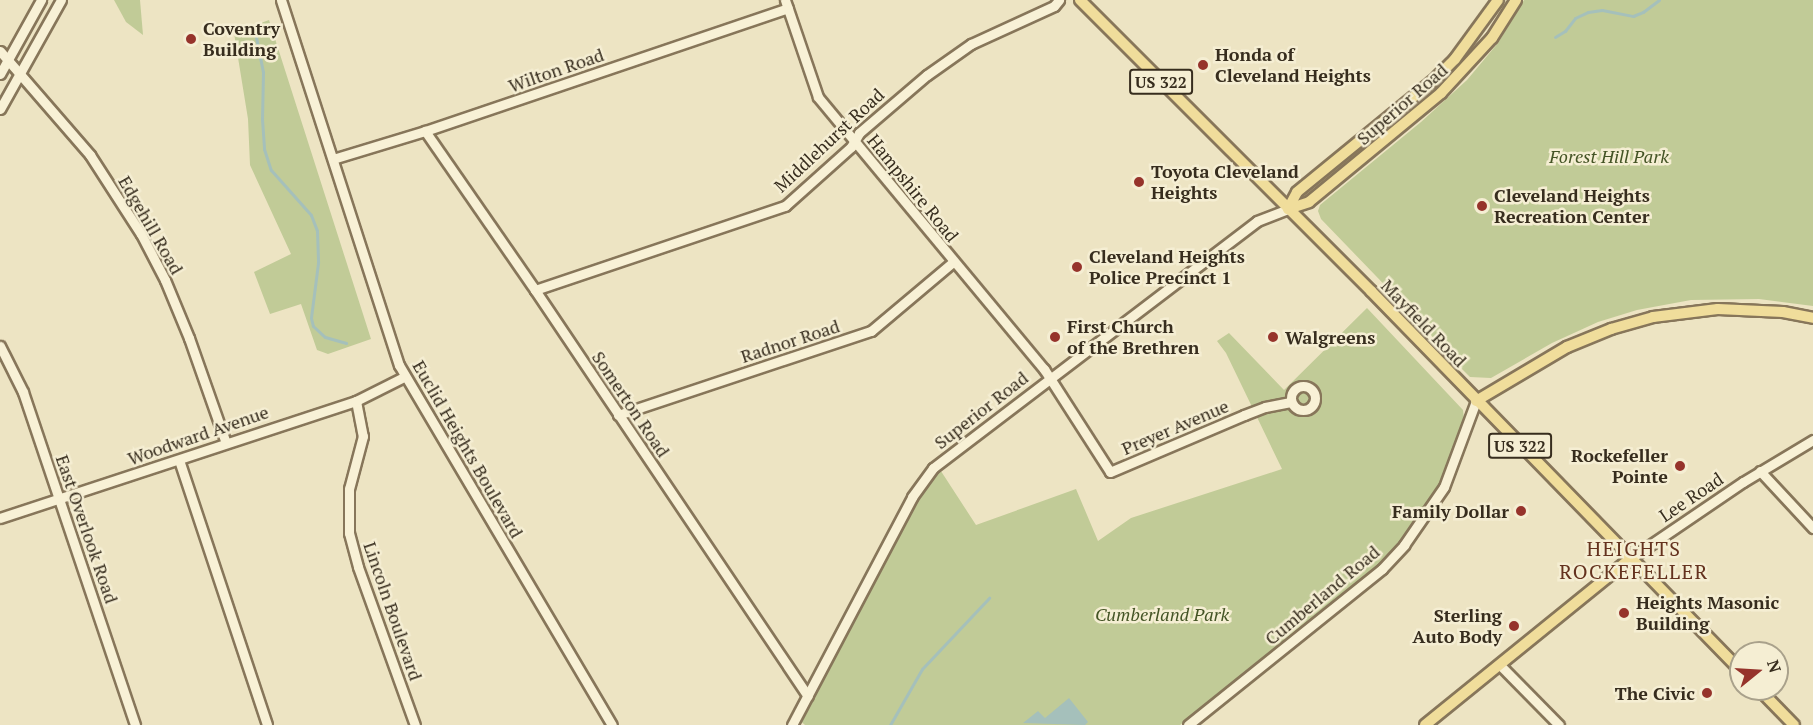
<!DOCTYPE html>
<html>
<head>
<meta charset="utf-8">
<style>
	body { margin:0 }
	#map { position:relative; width:1813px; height:725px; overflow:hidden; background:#ede4c3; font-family:"PT Serif",serif }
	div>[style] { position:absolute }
	.green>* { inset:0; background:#c1cb97 }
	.water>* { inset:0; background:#a5c0bb }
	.stream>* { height:3px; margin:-1.5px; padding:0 1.5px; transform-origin:1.5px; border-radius:1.5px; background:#a5c0bb }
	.roads { filter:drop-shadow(2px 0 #87765a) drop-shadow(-2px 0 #87765a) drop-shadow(0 2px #87765a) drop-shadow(0 -2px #87765a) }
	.minor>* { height:9px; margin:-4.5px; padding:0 4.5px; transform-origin:4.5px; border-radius:4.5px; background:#f8f1d6 }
	.minor>.ring { margin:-4.5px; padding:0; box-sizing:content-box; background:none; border:9px solid #f8f1d6; border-radius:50% }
	.major>* { height:10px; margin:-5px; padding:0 5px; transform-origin:5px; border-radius:5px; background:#f0dd9b }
	.dots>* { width:16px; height:16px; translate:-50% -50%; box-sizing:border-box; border:3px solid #f5eed3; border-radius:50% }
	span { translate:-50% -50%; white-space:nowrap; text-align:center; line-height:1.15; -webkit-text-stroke:5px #f5eed3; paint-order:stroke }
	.shield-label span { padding:2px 4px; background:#f5eed3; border:2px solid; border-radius:4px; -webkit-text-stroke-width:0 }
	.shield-label { font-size:16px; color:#372d1e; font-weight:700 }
	.poi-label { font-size:18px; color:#372d1e; font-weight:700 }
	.left { translate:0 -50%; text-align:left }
	.right { translate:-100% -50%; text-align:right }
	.street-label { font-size:18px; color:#372d1e }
	.park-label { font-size:18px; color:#445425; font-style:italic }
	.neighbourhood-label { font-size:20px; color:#64321e; letter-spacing:1.5px }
	.north { position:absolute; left:1729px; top:641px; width:60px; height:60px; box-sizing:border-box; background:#f5eed3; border:2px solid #a9a18b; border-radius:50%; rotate:72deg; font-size:16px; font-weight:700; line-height:24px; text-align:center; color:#372d1e }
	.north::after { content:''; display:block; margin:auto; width:21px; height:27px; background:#96332b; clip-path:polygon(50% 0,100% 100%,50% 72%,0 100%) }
</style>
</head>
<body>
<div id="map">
	<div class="green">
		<div style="clip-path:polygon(114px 0,140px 0,143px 35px,126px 22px)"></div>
		<div style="clip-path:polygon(1524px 0,1813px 0,1813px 306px,1759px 299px,1691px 300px,1637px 310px,1598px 322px,1552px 343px,1491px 378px,1470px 377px,1455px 362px,1402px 303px,1321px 219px,1318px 211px,1320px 205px,1421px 122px,1467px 80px,1498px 43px)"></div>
		<div style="clip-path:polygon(269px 20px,371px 339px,328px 354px,317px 350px,301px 304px,270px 314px,254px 272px,291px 254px,250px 165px,248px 119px,234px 33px)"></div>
		<div style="clip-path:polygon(1367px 308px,1463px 410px,1464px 419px,1439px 484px,1402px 542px,1382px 563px,1180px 725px,805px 725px,796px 717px,912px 497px,937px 465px,976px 525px,1076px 489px,1098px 541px,1131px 518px,1282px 469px,1226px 353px,1217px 341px,1229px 333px,1284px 390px)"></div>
	</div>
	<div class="water">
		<div style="clip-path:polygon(1069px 698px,1088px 722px,1085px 725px,1023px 723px,1038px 711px,1045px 718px)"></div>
	</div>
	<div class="stream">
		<div style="left:254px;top:27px;width:46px;rotate:78.7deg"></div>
		<div style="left:263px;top:72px;width:47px;rotate:91.2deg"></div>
		<div style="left:262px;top:119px;width:30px;rotate:86deg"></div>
		<div style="left:264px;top:149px;width:22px;rotate:72deg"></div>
		<div style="left:271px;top:170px;width:60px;rotate:48.4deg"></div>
		<div style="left:311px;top:215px;width:17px;rotate:69deg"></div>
		<div style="left:317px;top:231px;width:32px;rotate:88deg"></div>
		<div style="left:318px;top:263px;width:55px;rotate:97.3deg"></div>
		<div style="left:311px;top:318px;width:8px;rotate:76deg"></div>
		<div style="left:313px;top:326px;width:16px;rotate:43deg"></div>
		<div style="left:325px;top:337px;width:22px;rotate:16deg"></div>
		<div style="left:1555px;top:37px;width:12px;rotate:-31deg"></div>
		<div style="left:1565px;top:31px;width:16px;rotate:-52deg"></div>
		<div style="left:1575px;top:18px;width:14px;rotate:-25deg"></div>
		<div style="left:1588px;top:12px;width:14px;rotate:-8deg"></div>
		<div style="left:1602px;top:10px;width:32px;rotate:11deg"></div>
		<div style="left:1633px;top:16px;width:11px;rotate:-22deg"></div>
		<div style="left:1643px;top:12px;width:20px;rotate:-37deg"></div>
		<div style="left:890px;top:725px;width:64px;rotate:-60.3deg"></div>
		<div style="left:922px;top:669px;width:98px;rotate:-46.7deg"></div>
	</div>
	<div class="roads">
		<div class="minor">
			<div style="left:281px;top:0;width:384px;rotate:72.1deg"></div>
			<div style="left:399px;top:365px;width:418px;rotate:59.4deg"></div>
			<div style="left:785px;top:0;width:102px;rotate:71.2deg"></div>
			<div style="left:818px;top:97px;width:354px;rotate:50.3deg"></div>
			<div style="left:1044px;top:369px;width:122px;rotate:57.3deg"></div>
			<div style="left:1110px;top:472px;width:146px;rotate:-23deg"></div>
			<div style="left:1244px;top:415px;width:22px;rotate:-21deg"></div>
			<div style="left:1265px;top:407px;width:26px;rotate:-11deg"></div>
			<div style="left:0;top:51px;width:138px;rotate:49.1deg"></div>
			<div style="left:90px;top:155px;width:94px;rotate:57.2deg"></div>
			<div style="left:141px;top:234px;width:52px;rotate:62.4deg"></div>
			<div style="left:165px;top:280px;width:63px;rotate:67.5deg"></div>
			<div style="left:189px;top:338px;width:111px;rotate:70.6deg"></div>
			<div style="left:0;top:74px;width:85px;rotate:-61deg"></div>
			<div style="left:0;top:109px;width:125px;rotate:-60.8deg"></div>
			<div style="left:425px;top:131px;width:193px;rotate:55.3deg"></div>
			<div style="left:535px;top:290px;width:489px;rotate:56.1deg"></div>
			<div style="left:333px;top:159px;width:96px;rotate:-16.9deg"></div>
			<div style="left:425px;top:131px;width:383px;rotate:-18.7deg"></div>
			<div style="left:535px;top:290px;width:264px;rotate:-18.6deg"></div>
			<div style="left:785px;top:206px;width:89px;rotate:-41.8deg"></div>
			<div style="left:851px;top:147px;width:16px;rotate:-60deg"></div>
			<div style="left:859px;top:133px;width:89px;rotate:-40.5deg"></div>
			<div style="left:927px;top:75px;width:54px;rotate:-35.2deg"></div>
			<div style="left:971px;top:44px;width:91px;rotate:-24.6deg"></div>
			<div style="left:1054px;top:6px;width:8px;rotate:-50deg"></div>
			<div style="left:0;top:346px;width:51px;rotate:63.4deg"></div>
			<div style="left:23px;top:392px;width:351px;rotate:71.4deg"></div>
			<div class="ring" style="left:1291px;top:386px;width:15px;height:15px"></div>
			<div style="left:356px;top:401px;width:36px;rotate:79deg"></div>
			<div style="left:363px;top:436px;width:55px;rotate:104.8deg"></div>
			<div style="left:349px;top:489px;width:44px;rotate:90deg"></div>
			<div style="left:349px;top:533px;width:35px;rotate:75deg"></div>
			<div style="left:358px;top:567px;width:168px;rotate:70.2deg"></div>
			<div style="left:618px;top:415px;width:267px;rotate:-18.4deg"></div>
			<div style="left:871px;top:331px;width:107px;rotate:-40.1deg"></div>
			<div style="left:179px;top:460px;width:279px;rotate:71.6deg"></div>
			<div style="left:1760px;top:471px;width:78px;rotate:47.1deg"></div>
			<div style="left:0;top:518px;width:375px;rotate:-18.2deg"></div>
			<div style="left:356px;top:401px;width:54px;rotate:-26.6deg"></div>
			<div style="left:1631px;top:558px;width:135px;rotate:-34.2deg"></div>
			<div style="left:1743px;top:482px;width:82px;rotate:-31deg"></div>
			<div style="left:1500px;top:665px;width:84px;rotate:45.5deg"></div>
			<div style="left:792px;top:725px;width:258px;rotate:-62.2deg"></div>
			<div style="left:912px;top:497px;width:36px;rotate:-54deg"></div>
			<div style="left:933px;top:468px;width:407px;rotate:-37.3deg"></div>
			<div style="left:1257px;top:221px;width:33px;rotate:-21deg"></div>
			<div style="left:1188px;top:725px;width:249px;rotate:-38.8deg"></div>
			<div style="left:1382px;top:569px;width:33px;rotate:-47deg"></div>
			<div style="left:1404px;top:545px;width:70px;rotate:-55.4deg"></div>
			<div style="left:1444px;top:487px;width:92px;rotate:-69.6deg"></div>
		</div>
		<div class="major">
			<div style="left:1080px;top:0;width:412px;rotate:45deg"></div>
			<div style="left:1371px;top:291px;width:530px;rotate:45.76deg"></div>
			<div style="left:1288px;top:209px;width:22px;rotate:-18deg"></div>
			<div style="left:1309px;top:202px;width:171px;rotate:-39.5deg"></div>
			<div style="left:1441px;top:93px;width:75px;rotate:-47.2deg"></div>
			<div style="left:1492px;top:38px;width:45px;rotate:-57.7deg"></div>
			<div style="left:1288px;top:209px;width:19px;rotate:-62deg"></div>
			<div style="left:1297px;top:192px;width:178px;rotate:-39.3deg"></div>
			<div style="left:1435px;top:79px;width:28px;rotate:-45deg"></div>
			<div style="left:1455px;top:59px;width:73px;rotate:-53.9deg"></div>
			<div style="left:1476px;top:401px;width:106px;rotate:-30.7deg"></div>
			<div style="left:1567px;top:347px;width:48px;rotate:-22.2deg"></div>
			<div style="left:1611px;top:329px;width:44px;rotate:-15.9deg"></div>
			<div style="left:1653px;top:317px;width:65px;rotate:-7deg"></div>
			<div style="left:1718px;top:309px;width:65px;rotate:2.6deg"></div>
			<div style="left:1783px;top:312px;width:31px;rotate:11deg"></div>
			<div style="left:1759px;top:689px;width:50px;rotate:45.8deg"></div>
			<div style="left:1425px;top:725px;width:265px;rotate:-39deg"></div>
		</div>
	</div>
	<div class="dots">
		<div style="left:191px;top:39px;background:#96332b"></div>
		<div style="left:1203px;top:65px;background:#96332b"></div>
		<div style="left:1139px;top:182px;background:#96332b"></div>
		<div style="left:1482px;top:206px;background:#96332b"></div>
		<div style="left:1077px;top:267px;background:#96332b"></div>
		<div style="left:1055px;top:337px;background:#96332b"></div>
		<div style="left:1273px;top:337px;background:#96332b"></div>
		<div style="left:1680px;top:466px;background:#96332b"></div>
		<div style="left:1521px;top:511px;background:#96332b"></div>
		<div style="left:1624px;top:613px;background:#96332b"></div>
		<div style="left:1514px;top:626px;background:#96332b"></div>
		<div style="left:1707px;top:693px;background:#96332b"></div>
	</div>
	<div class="shield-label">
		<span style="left:1161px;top:82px">US 322</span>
		<span style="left:1520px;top:446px">US 322</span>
	</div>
	<div class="poi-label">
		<span class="left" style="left:203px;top:39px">Coventry<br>Building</span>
		<span class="left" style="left:1215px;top:65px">Honda of<br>Cleveland Heights</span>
		<span class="left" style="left:1151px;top:182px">Toyota Cleveland<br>Heights</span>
		<span class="left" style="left:1494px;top:206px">Cleveland Heights<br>Recreation Center</span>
		<span class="left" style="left:1089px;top:267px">Cleveland Heights<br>Police Precinct 1</span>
		<span class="left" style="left:1067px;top:337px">First Church<br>of the Brethren</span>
		<span class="left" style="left:1285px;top:337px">Walgreens</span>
		<span class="right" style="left:1668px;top:466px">Rockefeller<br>Pointe</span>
		<span class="right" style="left:1509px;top:511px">Family Dollar</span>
		<span class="left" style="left:1636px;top:613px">Heights Masonic<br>Building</span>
		<span class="right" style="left:1502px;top:626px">Sterling<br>Auto Body</span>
		<span class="right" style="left:1695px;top:693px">The Civic</span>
	</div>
	<div class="street-label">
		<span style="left:556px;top:70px;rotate:-19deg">Wilton Road</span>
		<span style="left:1402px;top:104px;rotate:-41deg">Superior Road</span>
		<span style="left:829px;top:140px;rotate:-43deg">Middlehurst Road</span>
		<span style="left:913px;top:188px;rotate:51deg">Hampshire Road</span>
		<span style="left:151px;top:225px;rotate:60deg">Edgehill Road</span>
		<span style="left:1424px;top:323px;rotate:46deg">Mayfield Road</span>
		<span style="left:790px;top:341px;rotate:-18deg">Radnor Road</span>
		<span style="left:631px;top:404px;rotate:56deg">Somerton Road</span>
		<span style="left:981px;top:410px;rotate:-38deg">Superior Road</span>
		<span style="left:1175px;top:427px;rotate:-23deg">Preyer Avenue</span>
		<span style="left:198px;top:435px;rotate:-19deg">Woodward Avenue</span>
		<span style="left:468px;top:449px;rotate:60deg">Euclid Heights Boulevard</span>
		<span style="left:1691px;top:497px;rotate:-34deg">Lee Road</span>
		<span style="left:87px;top:529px;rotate:71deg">East Overlook Road</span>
		<span style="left:1322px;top:595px;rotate:-40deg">Cumberland Road</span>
		<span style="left:393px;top:611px;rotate:71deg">Lincoln Boulevard</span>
	</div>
	<div class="park-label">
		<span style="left:1609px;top:156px">Forest Hill Park</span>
		<span style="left:1162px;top:614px">Cumberland Park</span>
	</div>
	<div class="neighbourhood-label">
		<span style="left:1634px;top:560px">HEIGHTS<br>ROCKEFELLER</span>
	</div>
	<div class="north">N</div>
</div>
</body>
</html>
